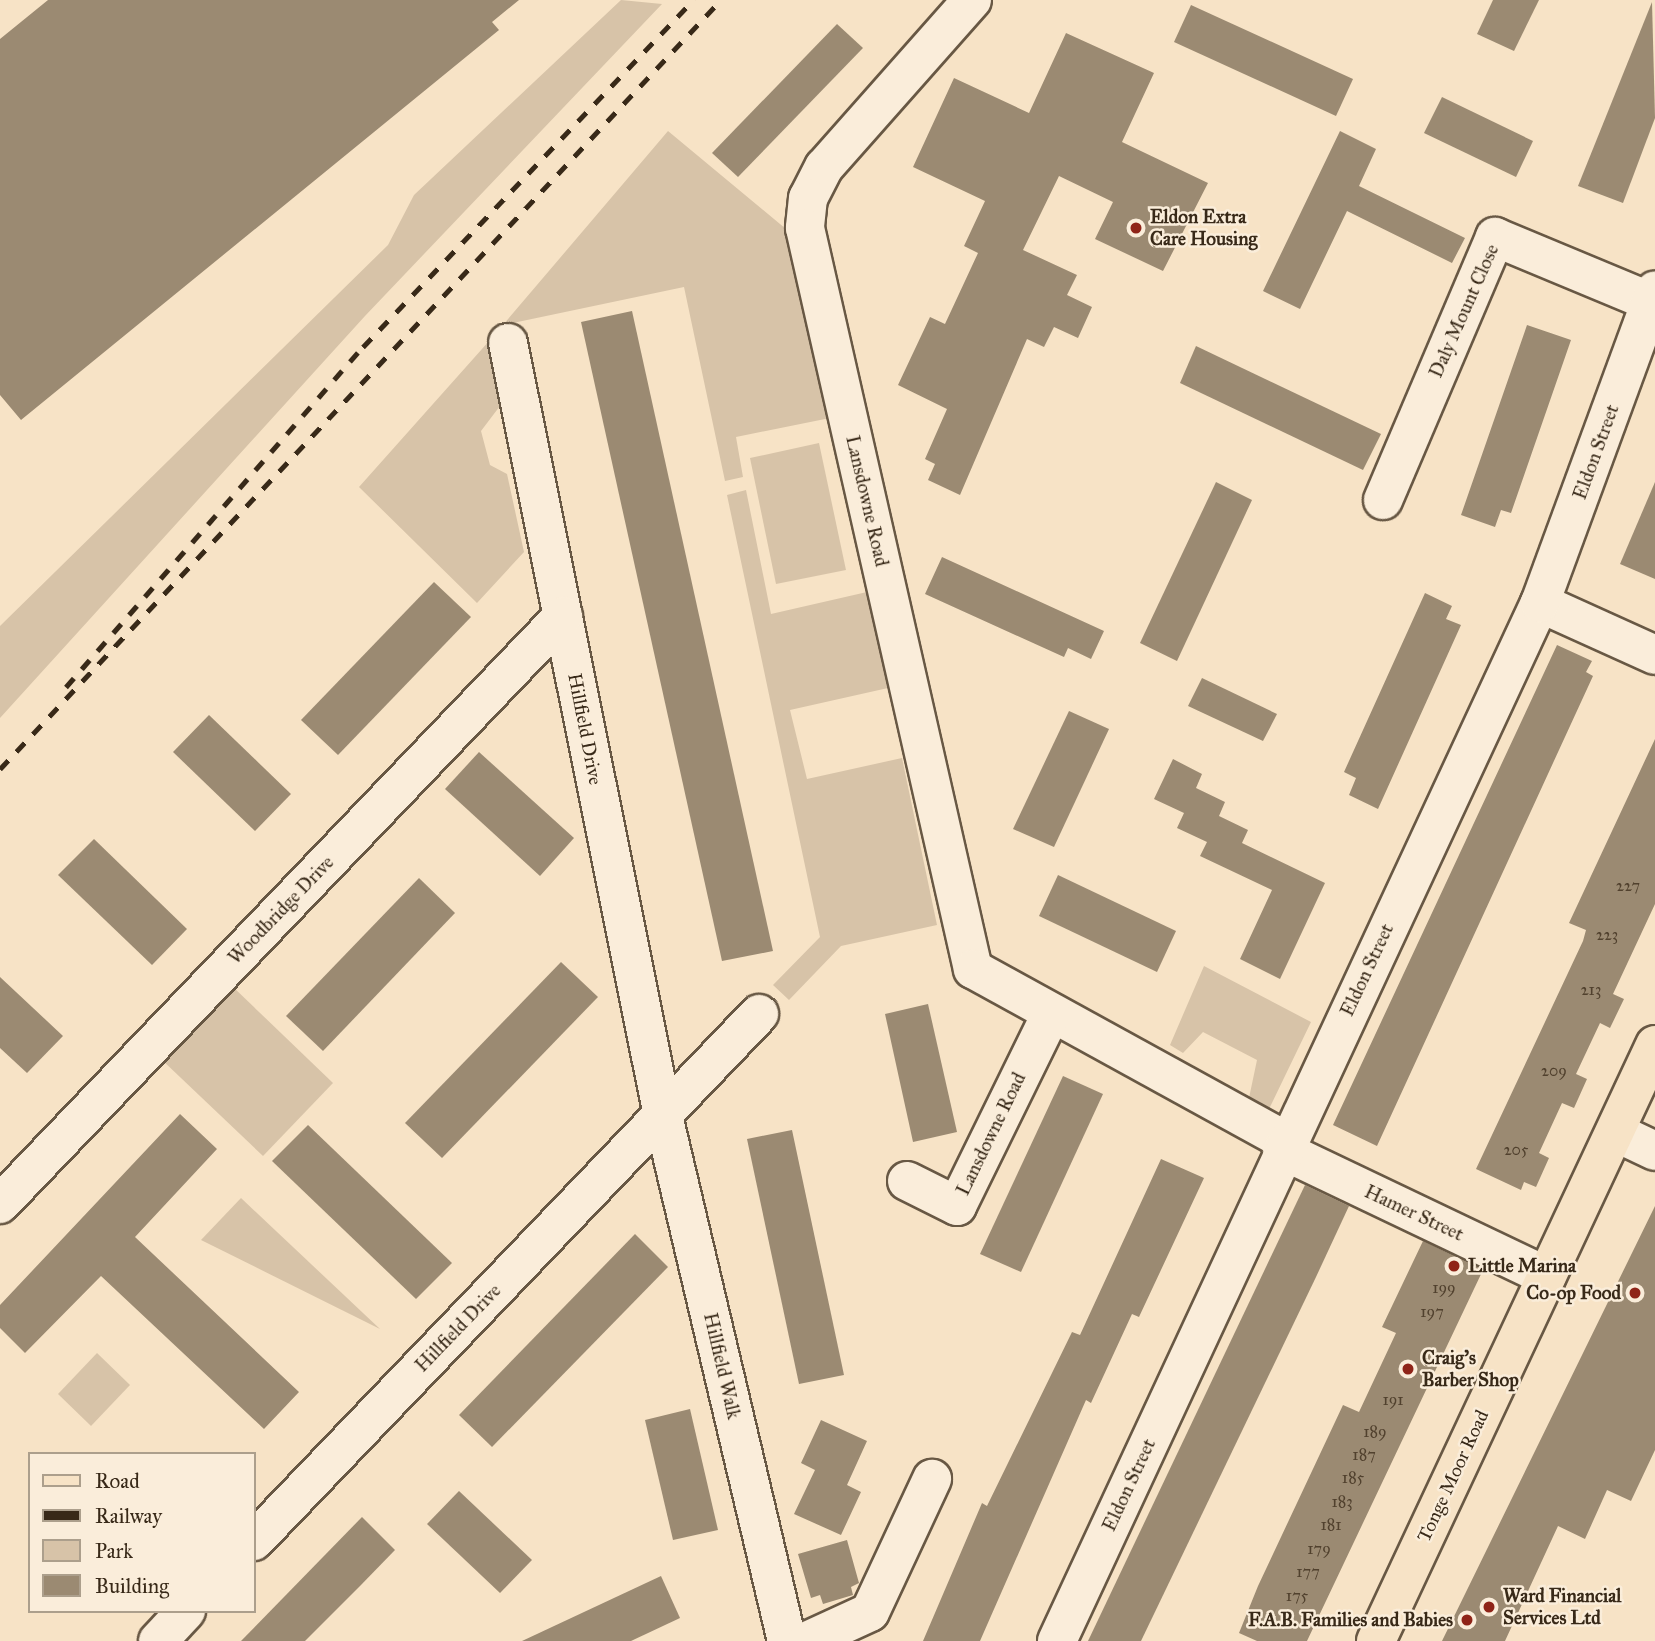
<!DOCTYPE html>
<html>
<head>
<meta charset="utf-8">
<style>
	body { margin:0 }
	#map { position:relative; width:1655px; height:1641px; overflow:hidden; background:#f7e3c6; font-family:"IM FELL Great Primer",serif }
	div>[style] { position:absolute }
	.green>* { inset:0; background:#d7c3a8 }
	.building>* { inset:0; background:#9b8a72 }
	.roads { filter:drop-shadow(2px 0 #685844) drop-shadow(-2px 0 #685844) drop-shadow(0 2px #685844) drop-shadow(0 -2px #685844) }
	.minor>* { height:38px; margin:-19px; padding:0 19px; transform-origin:19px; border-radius:19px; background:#faedda }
	.major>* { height:38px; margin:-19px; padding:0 19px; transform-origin:19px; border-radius:19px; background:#f7e3c6 }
	.rail>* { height:5px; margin-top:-2.5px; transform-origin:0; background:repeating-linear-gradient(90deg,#382918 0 12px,transparent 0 24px) }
	.dots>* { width:19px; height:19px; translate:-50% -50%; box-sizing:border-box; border:4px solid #faedda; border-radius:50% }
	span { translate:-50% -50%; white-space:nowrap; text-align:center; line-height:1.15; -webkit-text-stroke:5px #faedda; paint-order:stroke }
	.number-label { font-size:16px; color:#51412e }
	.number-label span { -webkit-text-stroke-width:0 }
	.poi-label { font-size:19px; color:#382918; font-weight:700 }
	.left { translate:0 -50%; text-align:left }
	.right { translate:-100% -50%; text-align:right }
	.street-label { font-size:19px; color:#382918 }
	.legend { position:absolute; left:28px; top:1452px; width:228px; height:161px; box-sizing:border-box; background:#faedda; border:2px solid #ac9f8c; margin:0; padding:9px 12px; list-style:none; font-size:21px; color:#382918 }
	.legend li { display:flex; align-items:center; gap:14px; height:35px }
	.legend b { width:35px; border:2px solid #ac9f8c }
</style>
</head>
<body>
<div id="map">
	<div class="green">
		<div style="clip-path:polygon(621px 0,662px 4px,365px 316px,0 718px,0 626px,388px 245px,414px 195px)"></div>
		<div style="clip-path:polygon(668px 131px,792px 234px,830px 418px,736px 437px,743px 477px,725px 481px,684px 287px,503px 325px)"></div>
		<div style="clip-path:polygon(490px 340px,503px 402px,481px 431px,490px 465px,507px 474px,524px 552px,477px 603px,359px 487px)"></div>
		<div style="clip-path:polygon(819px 443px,846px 570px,776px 584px,750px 458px)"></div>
		<div style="clip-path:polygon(746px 490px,771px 614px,867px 592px,888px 688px,790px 710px,807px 779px,902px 758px,937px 925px,841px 946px,789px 1000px,773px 985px,820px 937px,727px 495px)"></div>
		<div style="clip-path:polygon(1204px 966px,1311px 1022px,1269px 1109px,1249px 1098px,1257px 1060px,1203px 1032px,1183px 1053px,1170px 1045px)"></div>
		<div style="clip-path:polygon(232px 986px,333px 1083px,263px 1156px,161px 1059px)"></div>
		<div style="clip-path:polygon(241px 1198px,380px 1329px,201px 1240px)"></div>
		<div style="clip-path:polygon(97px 1353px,130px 1385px,91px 1426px,58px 1394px)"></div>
	</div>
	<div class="building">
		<div style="clip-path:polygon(48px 0,519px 0,492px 22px,499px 30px,21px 420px,0 395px,0 39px)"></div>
		<div style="clip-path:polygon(1493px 0,1539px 0,1514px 51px,1477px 34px)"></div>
		<div style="clip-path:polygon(1652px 2px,1655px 118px,1623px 203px,1578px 186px)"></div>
		<div style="clip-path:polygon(1191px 5px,1353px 79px,1336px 116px,1174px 42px)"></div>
		<div style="clip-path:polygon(837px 24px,863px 48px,738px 177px,712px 153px)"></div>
		<div style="clip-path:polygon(1066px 33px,1154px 73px,1122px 142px,1208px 183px,1163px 271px,1095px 239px,1113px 202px,1059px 176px,1023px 250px,1077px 275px,1067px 295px,1092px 307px,1078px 338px,1054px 327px,1044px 347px,1027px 339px,960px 495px,928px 480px,935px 464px,925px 459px,947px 409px,898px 385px,930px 317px,945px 324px,978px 253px,964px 246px,985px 201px,913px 167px,954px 78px,1029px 113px)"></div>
		<div style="clip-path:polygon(1442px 97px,1533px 141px,1516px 177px,1424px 133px)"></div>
		<div style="clip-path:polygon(1340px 131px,1376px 149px,1359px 186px,1465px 238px,1452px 263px,1347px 211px,1300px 309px,1263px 291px)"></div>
		<div style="clip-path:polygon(632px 311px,773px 951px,722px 961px,581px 322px)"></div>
		<div style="clip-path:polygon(1527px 325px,1571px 340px,1511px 513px,1501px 510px,1495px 527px,1461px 515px)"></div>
		<div style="clip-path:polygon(1196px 346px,1381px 434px,1363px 470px,1180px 383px)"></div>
		<div style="clip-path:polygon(1216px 482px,1252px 500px,1177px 661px,1140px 643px)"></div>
		<div style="clip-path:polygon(1655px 482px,1655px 579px,1620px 564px)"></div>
		<div style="clip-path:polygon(942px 557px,1104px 631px,1091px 659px,1068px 648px,1064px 657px,925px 594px)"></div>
		<div style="clip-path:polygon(434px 582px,471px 617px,338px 755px,301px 720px)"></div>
		<div style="clip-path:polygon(1425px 593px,1452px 606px,1446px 619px,1461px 625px,1378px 809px,1349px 795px,1356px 778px,1344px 772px)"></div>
		<div style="clip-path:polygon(1557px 645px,1592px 661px,1586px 672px,1593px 676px,1377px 1146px,1333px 1125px)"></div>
		<div style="clip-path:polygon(1202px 678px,1277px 714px,1263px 741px,1188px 706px)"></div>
		<div style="clip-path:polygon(1069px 711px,1109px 729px,1054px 847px,1013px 829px)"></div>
		<div style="clip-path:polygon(209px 715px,291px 794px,255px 831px,173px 752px)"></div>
		<div style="clip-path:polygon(1655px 739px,1655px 904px,1613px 994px,1624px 999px,1610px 1028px,1600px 1023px,1576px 1074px,1587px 1079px,1574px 1108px,1562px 1103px,1539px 1153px,1549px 1158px,1536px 1187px,1524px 1182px,1521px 1190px,1476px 1169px,1583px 941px,1586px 930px,1569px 923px)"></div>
		<div style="clip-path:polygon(479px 752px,574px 838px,540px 876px,445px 789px)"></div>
		<div style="clip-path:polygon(1173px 759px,1202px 774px,1196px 788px,1225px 802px,1219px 816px,1248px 830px,1242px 843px,1325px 883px,1280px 979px,1240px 959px,1272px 890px,1200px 856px,1207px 842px,1177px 828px,1184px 813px,1154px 799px)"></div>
		<div style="clip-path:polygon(94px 839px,187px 929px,152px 965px,58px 875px)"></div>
		<div style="clip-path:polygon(1058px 875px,1176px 931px,1157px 972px,1039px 916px)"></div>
		<div style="clip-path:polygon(419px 878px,455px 913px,323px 1051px,286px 1016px)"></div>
		<div style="clip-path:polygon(561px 962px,598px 997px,442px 1158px,405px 1123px)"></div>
		<div style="clip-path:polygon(0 977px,63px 1036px,27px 1073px,0 1048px)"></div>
		<div style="clip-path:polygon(928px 1004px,957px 1132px,913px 1142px,885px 1014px)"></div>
		<div style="clip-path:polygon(1063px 1076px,1103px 1094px,1021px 1272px,980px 1254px)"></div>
		<div style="clip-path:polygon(180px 1114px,217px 1149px,135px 1237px,299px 1392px,264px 1429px,101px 1276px,25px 1353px,0 1328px,0 1305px)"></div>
		<div style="clip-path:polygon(308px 1125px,452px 1263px,416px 1299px,272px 1161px)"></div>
		<div style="clip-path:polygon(792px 1130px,844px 1375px,799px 1384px,747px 1139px)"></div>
		<div style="clip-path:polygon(1161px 1159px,1204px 1178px,1139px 1317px,1132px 1314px,1091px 1403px,1086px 1400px,980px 1641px,923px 1641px,982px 1503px,987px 1506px,1072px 1332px,1080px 1335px)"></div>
		<div style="clip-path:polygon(1305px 1185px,1349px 1206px,1316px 1277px,1141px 1641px,1088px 1641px)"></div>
		<div style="clip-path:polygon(1655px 1206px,1655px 1450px,1631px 1501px,1607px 1490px,1585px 1539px,1558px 1526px,1505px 1641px,1442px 1641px)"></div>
		<div style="clip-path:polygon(635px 1234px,668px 1267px,492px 1447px,459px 1415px)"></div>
		<div style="clip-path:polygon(1423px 1241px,1483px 1270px,1307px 1641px,1257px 1641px,1239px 1633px,1258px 1586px,1343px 1405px,1359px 1412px,1396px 1333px,1382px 1327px)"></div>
		<div style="clip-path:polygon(690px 1409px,718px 1530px,673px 1540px,645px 1420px)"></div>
		<div style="clip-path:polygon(821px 1420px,867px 1441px,847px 1485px,861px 1492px,841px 1535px,794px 1514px,815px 1470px,801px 1463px)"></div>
		<div style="clip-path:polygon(459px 1491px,532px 1560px,500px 1593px,427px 1524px)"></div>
		<div style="clip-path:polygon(362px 1517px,395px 1550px,360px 1586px,305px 1641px,241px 1641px)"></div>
		<div style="clip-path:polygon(847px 1540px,859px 1583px,851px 1587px,853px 1595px,823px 1604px,820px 1595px,811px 1598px,798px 1554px)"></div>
		<div style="clip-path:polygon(661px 1576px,680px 1618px,631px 1641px,522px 1641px)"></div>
	</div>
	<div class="roads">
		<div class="minor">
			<div style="left:972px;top:0;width:223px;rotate:131.5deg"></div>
			<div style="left:824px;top:167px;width:35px;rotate:117deg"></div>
			<div style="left:808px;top:198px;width:30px;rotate:96deg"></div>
			<div style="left:805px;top:228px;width:760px;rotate:77.23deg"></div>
			<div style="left:973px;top:969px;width:357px;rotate:28.8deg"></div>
			<div style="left:508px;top:343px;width:788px;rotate:78.66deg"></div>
			<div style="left:663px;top:1116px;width:539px;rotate:76.71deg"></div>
			<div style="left:1383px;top:500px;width:286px;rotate:-66.9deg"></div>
			<div style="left:1495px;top:237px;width:169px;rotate:22.6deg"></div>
			<div style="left:1540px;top:603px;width:126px;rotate:24.3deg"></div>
			<div style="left:1615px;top:1132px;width:44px;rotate:25.4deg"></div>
			<div style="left:1282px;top:1150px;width:293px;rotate:25.5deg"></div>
			<div style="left:907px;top:1181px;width:56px;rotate:26.6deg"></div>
			<div style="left:957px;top:1206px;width:214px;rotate:-63.9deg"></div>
			<div style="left:0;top:1204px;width:814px;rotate:-46.24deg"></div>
			<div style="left:254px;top:1541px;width:730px;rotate:-46.22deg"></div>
			<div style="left:158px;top:1641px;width:41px;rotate:-47deg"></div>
			<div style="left:807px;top:1641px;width:69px;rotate:-24.7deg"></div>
			<div style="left:870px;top:1612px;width:147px;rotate:-65deg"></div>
			<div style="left:1057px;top:1641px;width:1145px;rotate:-65.05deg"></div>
			<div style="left:1540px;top:603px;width:333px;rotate:-69.8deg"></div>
		</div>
		<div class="major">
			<div style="left:1376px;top:1641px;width:658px;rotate:-64.91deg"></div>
		</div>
	</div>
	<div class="rail">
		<div style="left:66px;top:687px;width:451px;rotate:-48.9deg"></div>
		<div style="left:363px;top:347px;width:480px;rotate:-46.4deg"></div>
		<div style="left:0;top:769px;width:1054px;rotate:-46.85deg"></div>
	</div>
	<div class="dots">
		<div style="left:1136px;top:228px;background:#8f2418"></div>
		<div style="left:1454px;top:1266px;background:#8f2418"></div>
		<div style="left:1635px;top:1293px;background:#8f2418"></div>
		<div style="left:1408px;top:1369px;background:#8f2418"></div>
		<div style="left:1489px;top:1607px;background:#8f2418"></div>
		<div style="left:1467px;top:1620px;background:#8f2418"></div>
	</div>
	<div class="number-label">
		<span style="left:1628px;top:886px">227</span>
		<span style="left:1607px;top:935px">223</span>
		<span style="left:1591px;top:990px">213</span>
		<span style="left:1554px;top:1071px">209</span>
		<span style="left:1516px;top:1150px">205</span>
		<span style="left:1444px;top:1288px">199</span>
		<span style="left:1432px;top:1312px">197</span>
		<span style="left:1393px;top:1400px">191</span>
		<span style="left:1375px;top:1432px">189</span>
		<span style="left:1364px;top:1455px">187</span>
		<span style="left:1353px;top:1478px">185</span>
		<span style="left:1342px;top:1502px">183</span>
		<span style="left:1331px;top:1525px">181</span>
		<span style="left:1319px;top:1549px">179</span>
		<span style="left:1308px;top:1572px">177</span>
		<span style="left:1297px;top:1596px">175</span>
	</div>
	<div class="poi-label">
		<span class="left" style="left:1150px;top:228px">Eldon Extra<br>Care Housing</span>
		<span class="left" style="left:1468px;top:1266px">Little Marina</span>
		<span class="right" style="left:1621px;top:1293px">Co-op Food</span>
		<span class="left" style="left:1422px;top:1369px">Craig's<br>Barber Shop</span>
		<span class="left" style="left:1503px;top:1607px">Ward Financial<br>Services Ltd</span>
		<span class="right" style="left:1453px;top:1620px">F.A.B. Families and Babies</span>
	</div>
	<div class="street-label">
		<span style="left:1464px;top:311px;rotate:-66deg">Daly Mount Close</span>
		<span style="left:1596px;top:452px;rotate:-70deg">Eldon Street</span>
		<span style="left:867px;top:501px;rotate:77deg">Lansdowne Road</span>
		<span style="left:585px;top:729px;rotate:79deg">Hillfield Drive</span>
		<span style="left:281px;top:910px;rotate:-46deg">Woodbridge Drive</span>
		<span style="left:1367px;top:970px;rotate:-65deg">Eldon Street</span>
		<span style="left:991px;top:1134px;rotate:-64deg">Lansdowne Road</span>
		<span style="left:1414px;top:1213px;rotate:25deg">Hamer Street</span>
		<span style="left:458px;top:1328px;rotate:-46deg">Hillfield Drive</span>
		<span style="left:722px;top:1366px;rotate:77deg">Hillfield Walk</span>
		<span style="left:1453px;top:1476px;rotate:-65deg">Tonge Moor Road</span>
		<span style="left:1129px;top:1485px;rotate:-65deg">Eldon Street</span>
	</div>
	<ul class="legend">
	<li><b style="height:9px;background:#f7e3c6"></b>Road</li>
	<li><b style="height:9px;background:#382918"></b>Railway</li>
	<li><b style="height:19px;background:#d7c3a8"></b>Park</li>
	<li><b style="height:19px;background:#9b8a72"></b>Building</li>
	</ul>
</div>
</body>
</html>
